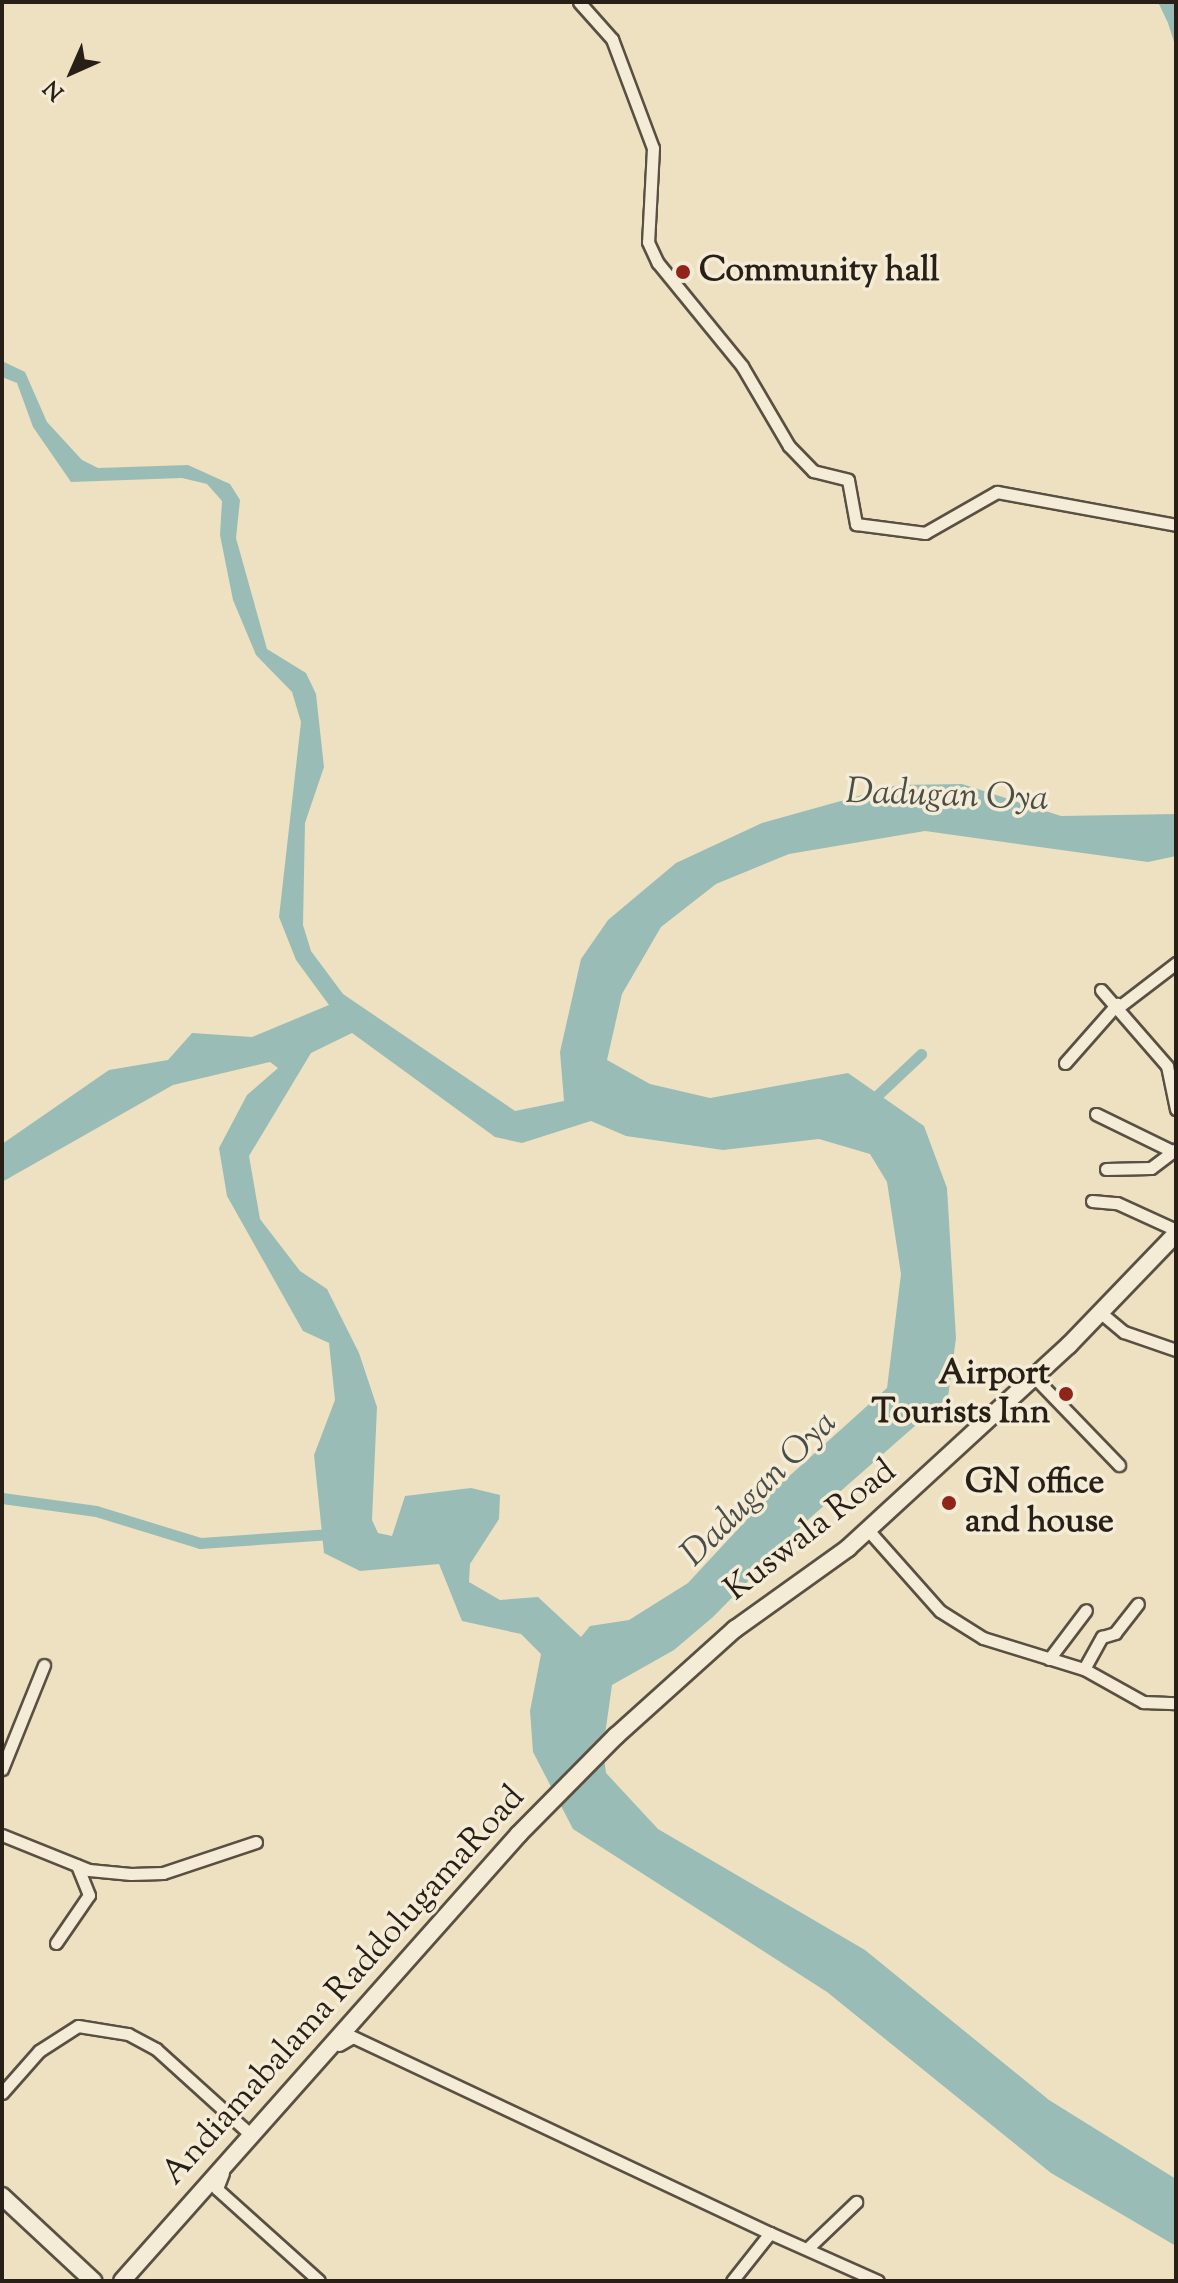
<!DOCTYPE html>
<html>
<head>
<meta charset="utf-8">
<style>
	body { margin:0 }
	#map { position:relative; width:1178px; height:2283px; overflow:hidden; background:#eee1c1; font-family:"Sorts Mill Goudy",serif }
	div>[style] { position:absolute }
	.water>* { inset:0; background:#99bdb6 }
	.canal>* { height:11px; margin:-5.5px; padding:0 5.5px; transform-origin:5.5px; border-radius:5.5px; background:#99bdb6 }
	.roads { filter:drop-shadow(2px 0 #5a5042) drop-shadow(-2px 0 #5a5042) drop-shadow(0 2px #5a5042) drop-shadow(0 -2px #5a5042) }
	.street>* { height:11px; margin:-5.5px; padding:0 5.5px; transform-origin:5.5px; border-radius:5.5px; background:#f4ecd7 }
	.secondary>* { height:16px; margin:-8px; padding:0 8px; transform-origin:8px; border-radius:8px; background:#f4ecd7 }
	.dots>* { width:22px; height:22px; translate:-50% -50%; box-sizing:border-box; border:4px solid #f4ecd7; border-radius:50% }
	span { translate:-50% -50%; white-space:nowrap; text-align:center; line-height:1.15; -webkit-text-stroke:7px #f4ecd7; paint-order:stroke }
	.poi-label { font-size:34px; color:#281f17; font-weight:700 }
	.left { translate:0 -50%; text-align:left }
	.right { translate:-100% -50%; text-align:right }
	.street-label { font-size:34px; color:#281f17 }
	.water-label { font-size:36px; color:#4a4e47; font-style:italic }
	.frame { position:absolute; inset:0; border:4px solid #281f17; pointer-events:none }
	.north { position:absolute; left:32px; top:32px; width:80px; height:80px; -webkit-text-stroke:6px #f4ecd7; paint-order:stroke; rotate:225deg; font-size:22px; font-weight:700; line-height:32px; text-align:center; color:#281f17 }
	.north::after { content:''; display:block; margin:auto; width:28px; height:36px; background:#281f17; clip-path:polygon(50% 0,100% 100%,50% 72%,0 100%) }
</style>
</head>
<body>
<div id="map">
	<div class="water">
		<div style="clip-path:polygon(1158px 2px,1176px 2px,1176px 48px,1168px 23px)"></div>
		<div style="clip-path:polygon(evenodd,2px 361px,25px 372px,47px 422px,82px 460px,98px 468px,188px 465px,230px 484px,240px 500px,236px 538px,267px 649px,306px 673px,316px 694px,324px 767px,305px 823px,303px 925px,311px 951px,343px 994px,515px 1111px,564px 1101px,560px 1052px,581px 959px,608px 920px,676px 863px,762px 823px,898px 785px,962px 784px,1061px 816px,1176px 814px,1176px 856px,1148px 862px,925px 831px,789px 854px,716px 884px,661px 927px,622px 994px,607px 1060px,650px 1084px,710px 1098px,848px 1073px,924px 1126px,947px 1188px,956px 1338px,948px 1397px,810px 1518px,713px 1617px,674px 1650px,612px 1685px,603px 1749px,606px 1773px,658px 1829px,865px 1950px,1049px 2100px,1176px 2179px,1176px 2246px,1051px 2173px,827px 1992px,573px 1829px,533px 1752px,530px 1711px,541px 1654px,521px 1634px,462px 1621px,439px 1564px,360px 1571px,324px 1553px,314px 1455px,335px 1400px,329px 1343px,303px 1331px,227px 1196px,219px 1148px,247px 1095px,278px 1068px,270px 1062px,173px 1085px,2px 1182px,2px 1144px,109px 1070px,168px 1060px,192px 1033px,252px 1037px,329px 1005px,296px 960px,279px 917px,301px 722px,292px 692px,256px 655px,233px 600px,220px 535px,222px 501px,207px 484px,182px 478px,71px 482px,33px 427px,17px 383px,2px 377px,2px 361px,352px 1033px,495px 1137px,522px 1143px,591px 1121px,626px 1136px,723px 1150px,819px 1139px,870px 1154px,887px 1182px,901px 1274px,887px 1388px,776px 1488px,688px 1583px,629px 1620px,590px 1626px,581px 1637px,538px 1597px,500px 1600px,469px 1582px,470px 1564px,499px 1519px,500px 1495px,471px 1488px,405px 1496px,392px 1536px,378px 1533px,372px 1520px,377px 1407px,359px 1353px,327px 1289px,300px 1271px,260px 1219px,249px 1156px,311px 1053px,352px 1033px)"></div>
	</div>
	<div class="canal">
		<div style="left:868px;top:1104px;width:73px;rotate:-43.3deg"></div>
		<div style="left:2px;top:1498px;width:95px;rotate:7.9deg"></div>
		<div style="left:96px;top:1511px;width:109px;rotate:17.1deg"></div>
		<div style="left:200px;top:1543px;width:131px;rotate:-3.9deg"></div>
	</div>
	<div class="roads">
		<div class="street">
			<div style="left:579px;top:2px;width:50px;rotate:48.3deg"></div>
			<div style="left:612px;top:39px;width:116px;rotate:69.4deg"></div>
			<div style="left:653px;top:148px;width:94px;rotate:93deg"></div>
			<div style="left:648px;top:242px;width:23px;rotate:65deg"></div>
			<div style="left:658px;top:263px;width:133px;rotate:50.8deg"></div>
			<div style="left:742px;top:366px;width:93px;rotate:59.6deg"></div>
			<div style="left:789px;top:446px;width:35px;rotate:46deg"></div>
			<div style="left:813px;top:471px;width:36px;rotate:14deg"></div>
			<div style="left:848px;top:480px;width:45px;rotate:79.7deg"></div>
			<div style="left:856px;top:524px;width:70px;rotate:7.4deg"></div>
			<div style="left:925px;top:533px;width:83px;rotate:-29.7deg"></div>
			<div style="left:997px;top:492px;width:182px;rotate:10.4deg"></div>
			<div style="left:1101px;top:990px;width:101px;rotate:49deg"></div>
			<div style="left:1167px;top:1066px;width:44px;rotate:78.2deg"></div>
			<div style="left:1120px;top:1006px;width:71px;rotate:-37.5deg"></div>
			<div style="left:1065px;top:1063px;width:79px;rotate:-48.6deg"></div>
			<div style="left:1096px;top:1114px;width:85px;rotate:26deg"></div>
			<div style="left:1106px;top:1169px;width:45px;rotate:-1.3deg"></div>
			<div style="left:1151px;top:1168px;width:31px;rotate:-37deg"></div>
			<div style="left:1092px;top:1201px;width:25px;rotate:5deg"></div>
			<div style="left:1117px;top:1203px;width:65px;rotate:24.6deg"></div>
			<div style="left:1101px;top:1313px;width:30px;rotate:40deg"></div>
			<div style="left:1124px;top:1332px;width:55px;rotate:19.1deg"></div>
			<div style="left:1035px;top:1378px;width:121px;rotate:46deg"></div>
			<div style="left:868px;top:1530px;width:108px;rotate:48.4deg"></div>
			<div style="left:940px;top:1611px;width:51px;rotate:32.1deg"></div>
			<div style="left:983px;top:1638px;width:106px;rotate:17.1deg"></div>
			<div style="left:1084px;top:1669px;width:68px;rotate:29.2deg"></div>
			<div style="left:1143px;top:1702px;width:33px;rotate:2deg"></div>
			<div style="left:1049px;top:1659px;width:61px;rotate:-52.9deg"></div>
			<div style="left:1084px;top:1669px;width:37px;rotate:-61deg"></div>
			<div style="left:1102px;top:1637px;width:14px;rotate:-17deg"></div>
			<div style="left:1115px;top:1633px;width:37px;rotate:-52deg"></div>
			<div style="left:2px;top:1769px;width:112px;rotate:-68deg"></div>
			<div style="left:2px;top:1835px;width:94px;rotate:21.9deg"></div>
			<div style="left:89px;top:1870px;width:42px;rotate:5.4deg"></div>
			<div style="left:131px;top:1874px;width:32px;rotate:-2deg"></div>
			<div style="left:163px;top:1873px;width:98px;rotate:-18.4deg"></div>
			<div style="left:56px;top:1943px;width:58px;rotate:-55.5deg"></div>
			<div style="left:89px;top:1895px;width:32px;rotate:-112deg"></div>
			<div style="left:339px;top:2045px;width:16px;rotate:-30deg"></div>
			<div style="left:353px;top:2037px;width:461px;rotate:25.2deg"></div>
			<div style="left:770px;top:2233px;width:61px;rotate:128.4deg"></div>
			<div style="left:2px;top:2093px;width:56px;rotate:-48.6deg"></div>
			<div style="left:39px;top:2051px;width:46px;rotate:-32.7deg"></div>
			<div style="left:78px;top:2026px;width:51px;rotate:9.1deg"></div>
			<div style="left:128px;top:2034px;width:32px;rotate:28deg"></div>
			<div style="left:156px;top:2049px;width:125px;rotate:42.1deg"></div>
			<div style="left:223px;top:2173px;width:17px;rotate:111deg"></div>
			<div style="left:217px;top:2189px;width:137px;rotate:42deg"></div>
			<div style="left:770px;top:2233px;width:118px;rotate:24deg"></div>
			<div style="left:810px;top:2246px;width:64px;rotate:-43.7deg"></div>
		</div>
		<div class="secondary">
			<div style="left:2px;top:2196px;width:125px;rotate:43deg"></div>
			<div style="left:122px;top:2281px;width:598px;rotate:-48.39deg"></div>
			<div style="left:519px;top:1834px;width:138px;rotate:-45.3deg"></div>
			<div style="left:616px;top:1736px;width:160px;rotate:-42deg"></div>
			<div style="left:735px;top:1629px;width:139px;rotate:-35.6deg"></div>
			<div style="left:848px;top:1548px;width:300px;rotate:-42.6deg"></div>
			<div style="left:1069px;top:1345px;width:154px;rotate:-46.1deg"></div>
		</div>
	</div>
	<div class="dots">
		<div style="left:683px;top:272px;background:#8f2418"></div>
		<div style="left:1066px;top:1394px;background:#8f2418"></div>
		<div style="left:949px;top:1503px;background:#8f2418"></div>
	</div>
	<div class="poi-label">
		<span class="left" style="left:699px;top:272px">Community hall</span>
		<span class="right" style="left:1050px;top:1394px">Airport<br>Tourists Inn</span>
		<span class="left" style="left:965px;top:1503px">GN office<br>and house</span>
	</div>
	<div class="street-label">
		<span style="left:811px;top:1531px;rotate:-38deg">Kuswala Road</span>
		<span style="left:344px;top:1986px;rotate:-48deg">Andiamabalama RaddolugamaRoad</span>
	</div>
	<div class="water-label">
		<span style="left:947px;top:797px;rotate:2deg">Dadugan Oya</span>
		<span style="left:760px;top:1490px;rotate:-45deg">Dadugan Oya</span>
	</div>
	<div class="frame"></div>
	<div class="north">N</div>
</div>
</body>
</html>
